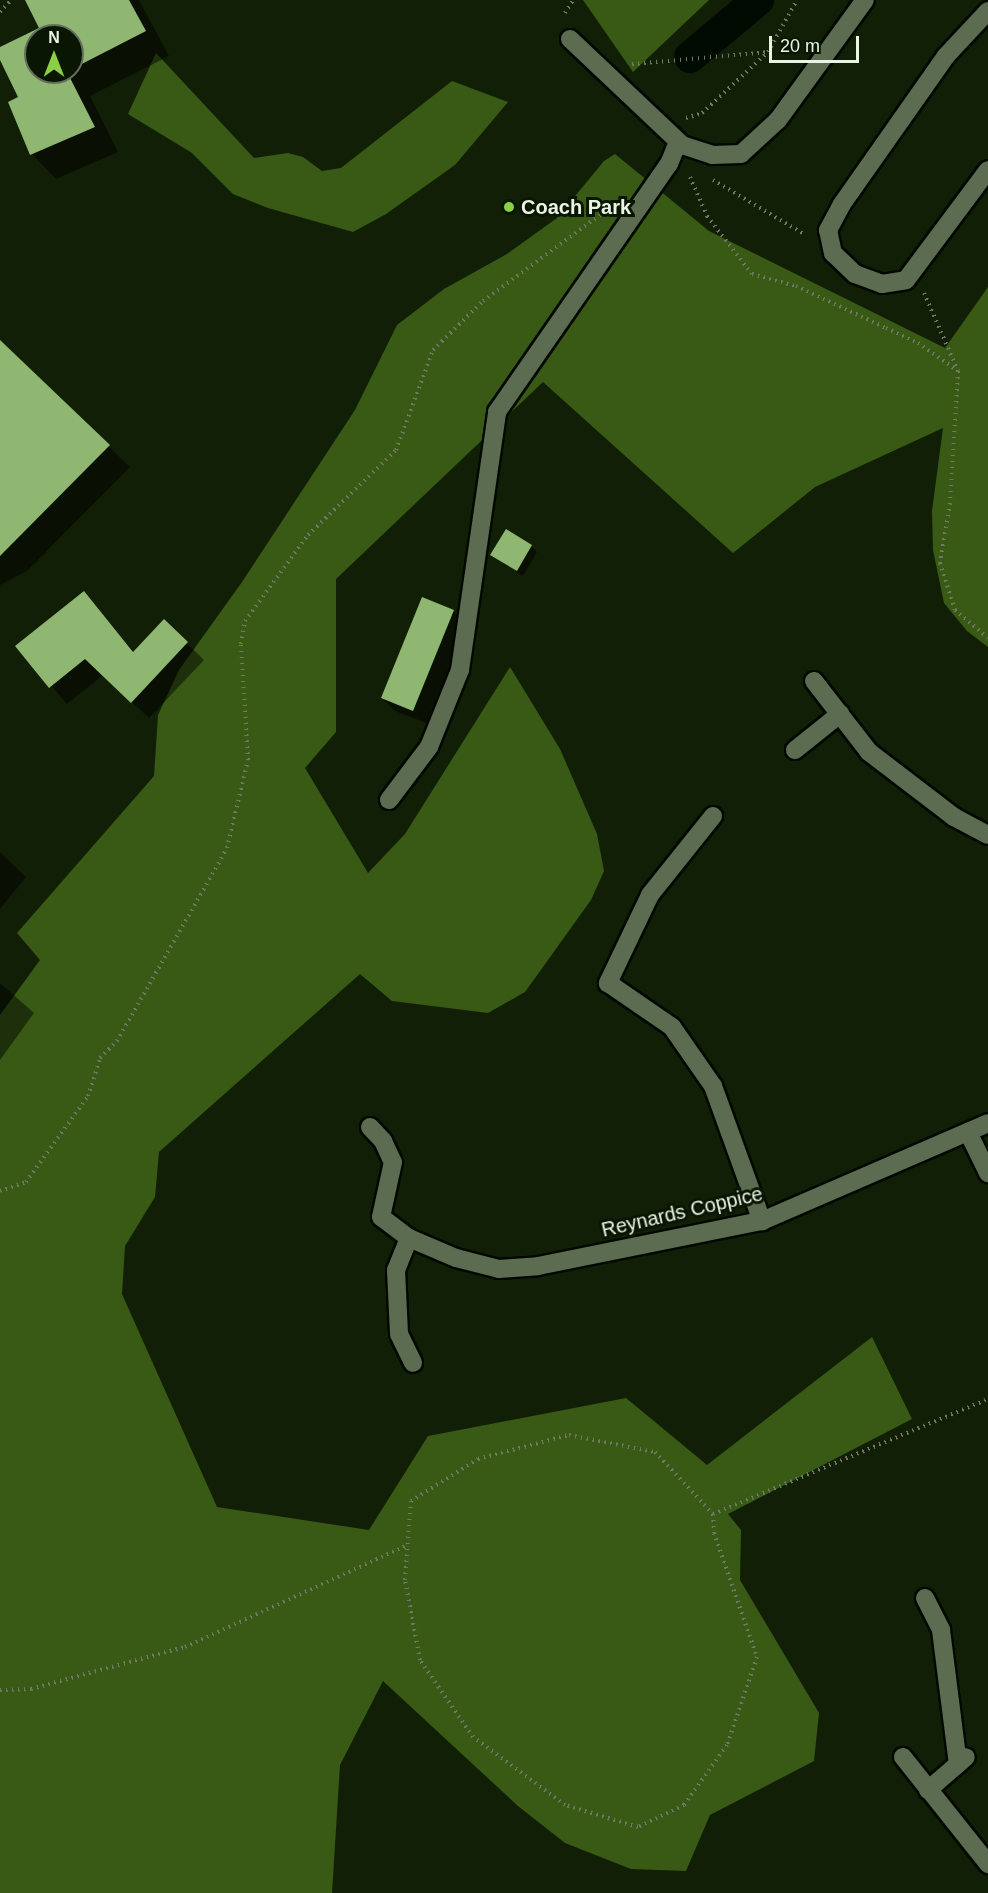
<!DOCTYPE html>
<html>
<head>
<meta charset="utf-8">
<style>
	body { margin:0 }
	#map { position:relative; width:988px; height:1893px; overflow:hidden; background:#121f07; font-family:Helvetica,sans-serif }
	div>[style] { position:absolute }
	.forest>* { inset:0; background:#385a15 }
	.shadow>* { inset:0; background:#0007 }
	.canal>* { height:32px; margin:-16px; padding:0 16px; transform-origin:16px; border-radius:16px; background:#010a00 }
	.building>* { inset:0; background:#90b771 }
	.path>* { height:4px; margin-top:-2px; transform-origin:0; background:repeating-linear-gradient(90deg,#6e7a65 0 1.5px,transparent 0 6px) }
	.roads { filter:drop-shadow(2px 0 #020800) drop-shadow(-2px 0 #020800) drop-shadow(0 2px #020800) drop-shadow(0 -2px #020800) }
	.minor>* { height:18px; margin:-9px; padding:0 9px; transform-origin:9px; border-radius:9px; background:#5c6c50 }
	.dots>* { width:16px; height:16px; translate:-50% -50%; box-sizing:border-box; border:3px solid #091601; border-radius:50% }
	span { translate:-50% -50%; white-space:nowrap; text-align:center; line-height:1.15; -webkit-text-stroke:6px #091601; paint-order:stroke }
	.poi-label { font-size:20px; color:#ebf4e4; font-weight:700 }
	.left { translate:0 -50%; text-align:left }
	.street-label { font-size:20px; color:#ebf4e4 }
	.north { position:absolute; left:24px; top:24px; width:60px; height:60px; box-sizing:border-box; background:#091601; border:2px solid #636f5c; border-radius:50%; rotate:0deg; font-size:16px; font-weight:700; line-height:24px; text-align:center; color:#ebf4e4 }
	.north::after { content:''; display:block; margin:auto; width:21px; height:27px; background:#8bce47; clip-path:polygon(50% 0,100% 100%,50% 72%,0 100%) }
	.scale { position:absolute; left:769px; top:36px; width:90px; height:27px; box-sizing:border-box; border:3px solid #ebf4e4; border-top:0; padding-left:8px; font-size:18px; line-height:21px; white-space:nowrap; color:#ebf4e4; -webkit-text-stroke:4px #091601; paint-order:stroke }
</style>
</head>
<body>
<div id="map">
	<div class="forest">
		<div style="clip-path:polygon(583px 0,709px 0,633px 72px)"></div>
		<div style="clip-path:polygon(156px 53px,254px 158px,288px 153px,303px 157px,322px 171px,341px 168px,452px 81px,508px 102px,455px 165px,386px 214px,353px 232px,268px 208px,233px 194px,192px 153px,128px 114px)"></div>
		<div style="clip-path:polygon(615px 154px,709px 231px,945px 348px,988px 287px,988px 647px,967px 631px,944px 603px,933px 550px,932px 511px,943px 428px,815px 487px,733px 553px,543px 382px,336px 579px,336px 732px,305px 768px,368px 873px,405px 834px,510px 667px,560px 749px,597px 834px,604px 871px,591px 900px,525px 992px,488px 1013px,392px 1001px,360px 974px,159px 1152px,155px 1197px,125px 1246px,122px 1294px,217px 1507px,369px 1530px,428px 1436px,626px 1398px,707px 1465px,872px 1337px,912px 1419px,728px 1514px,741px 1530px,740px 1580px,819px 1713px,814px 1761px,710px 1815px,686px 1871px,631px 1869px,565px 1843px,518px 1806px,383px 1681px,340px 1765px,332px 1893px,0 1893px,0 1015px,40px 960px,17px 933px,154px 776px,158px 715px,179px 670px,242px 582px,355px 410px,397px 325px,444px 289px,507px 254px,557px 218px,604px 161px)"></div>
	</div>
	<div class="shadow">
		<div style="clip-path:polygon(evenodd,27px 0,139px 0,169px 56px,90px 96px,118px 152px,56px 179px,32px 154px,20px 98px,0 57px,0 49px,41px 28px,27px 0,36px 36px,72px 36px,72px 72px,36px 72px,36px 36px)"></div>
		<div style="clip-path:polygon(0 342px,130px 467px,27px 571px,0 585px)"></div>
		<div style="clip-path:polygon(531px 546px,537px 552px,523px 576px,492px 554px)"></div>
		<div style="clip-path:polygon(83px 593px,135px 653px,164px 621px,204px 660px,149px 718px,103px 675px,67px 704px,18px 647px)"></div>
		<div style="clip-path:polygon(453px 611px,466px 624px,426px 723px,395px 711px,382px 698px)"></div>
		<div style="clip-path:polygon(0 852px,26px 877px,0 909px)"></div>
		<div style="clip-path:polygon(0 983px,34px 1013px,0 1060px)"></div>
	</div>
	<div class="canal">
		<div style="left:690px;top:57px;width:89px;rotate:-40deg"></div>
	</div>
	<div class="building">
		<div style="clip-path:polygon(25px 0,129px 0,146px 31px,72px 69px,72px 36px,36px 36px,36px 72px,67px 72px,95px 127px,30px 155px,8px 102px,18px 97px,0 60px,0 47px,39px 28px)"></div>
		<div style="clip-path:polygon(0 340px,110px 445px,0 556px)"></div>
		<div style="clip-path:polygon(506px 529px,532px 545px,517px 571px,490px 555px)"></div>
		<div style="clip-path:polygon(84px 591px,133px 652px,164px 619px,188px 642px,131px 703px,85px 659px,49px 688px,15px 646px)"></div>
		<div style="clip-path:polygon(422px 597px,454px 610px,413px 711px,381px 698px)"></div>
	</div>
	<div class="path">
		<div style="left:0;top:12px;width:16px;rotate:-47deg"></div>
		<div style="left:565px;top:13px;width:15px;rotate:-58deg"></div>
		<div style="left:632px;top:64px;width:137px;rotate:-5deg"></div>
		<div style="left:686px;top:118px;width:17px;rotate:-17deg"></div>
		<div style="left:702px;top:113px;width:90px;rotate:-42.7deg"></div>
		<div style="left:768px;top:52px;width:60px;rotate:-60.9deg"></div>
		<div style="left:690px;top:177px;width:43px;rotate:66.4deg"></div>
		<div style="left:707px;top:216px;width:73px;rotate:52.2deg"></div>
		<div style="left:752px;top:274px;width:46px;rotate:15.3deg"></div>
		<div style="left:796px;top:286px;width:99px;rotate:25deg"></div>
		<div style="left:886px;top:328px;width:35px;rotate:25deg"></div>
		<div style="left:918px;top:343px;width:47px;rotate:34.7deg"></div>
		<div style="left:713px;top:180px;width:106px;rotate:30.7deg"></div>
		<div style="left:924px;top:293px;width:85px;rotate:66.4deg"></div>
		<div style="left:958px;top:371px;width:132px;rotate:93.5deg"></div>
		<div style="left:950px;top:503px;width:61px;rotate:99.5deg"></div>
		<div style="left:940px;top:563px;width:49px;rotate:72.3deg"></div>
		<div style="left:955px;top:610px;width:43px;rotate:40.3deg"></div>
		<div style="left:0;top:1191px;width:28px;rotate:-19deg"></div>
		<div style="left:26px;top:1182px;width:106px;rotate:-54.2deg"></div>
		<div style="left:88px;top:1096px;width:40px;rotate:-72deg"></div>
		<div style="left:100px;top:1058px;width:24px;rotate:-45deg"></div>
		<div style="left:117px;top:1041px;width:222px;rotate:-60.3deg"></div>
		<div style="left:227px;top:848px;width:90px;rotate:-76.6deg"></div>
		<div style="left:248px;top:760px;width:116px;rotate:-93.5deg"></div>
		<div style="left:241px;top:644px;width:23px;rotate:-80deg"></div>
		<div style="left:245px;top:621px;width:107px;rotate:-53.8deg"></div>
		<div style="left:308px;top:535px;width:122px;rotate:-44deg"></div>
		<div style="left:396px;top:450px;width:107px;rotate:-69.7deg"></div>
		<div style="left:433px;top:350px;width:70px;rotate:-44.4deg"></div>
		<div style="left:483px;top:301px;width:150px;rotate:-36.3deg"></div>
		<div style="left:569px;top:1435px;width:88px;rotate:11.2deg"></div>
		<div style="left:655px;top:1452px;width:85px;rotate:46.9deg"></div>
		<div style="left:713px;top:1514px;width:19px;rotate:87deg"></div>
		<div style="left:714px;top:1533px;width:131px;rotate:70.9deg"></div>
		<div style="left:757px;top:1657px;width:93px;rotate:108.8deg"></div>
		<div style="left:727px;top:1745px;width:74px;rotate:125.6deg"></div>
		<div style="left:684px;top:1805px;width:51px;rotate:154.4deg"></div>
		<div style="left:638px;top:1827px;width:76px;rotate:-163.2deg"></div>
		<div style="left:565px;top:1805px;width:114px;rotate:-143.5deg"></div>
		<div style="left:473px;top:1737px;width:93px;rotate:-124.5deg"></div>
		<div style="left:420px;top:1660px;width:81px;rotate:-100.6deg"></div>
		<div style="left:405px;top:1580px;width:79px;rotate:-85.7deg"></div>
		<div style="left:411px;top:1501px;width:79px;rotate:-32.1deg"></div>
		<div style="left:478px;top:1459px;width:94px;rotate:-14.8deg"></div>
		<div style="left:713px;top:1514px;width:298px;rotate:-22.7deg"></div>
		<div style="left:0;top:1690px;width:31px;rotate:-2deg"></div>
		<div style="left:31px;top:1689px;width:160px;rotate:-15.3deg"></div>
		<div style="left:185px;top:1647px;width:245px;rotate:-24.6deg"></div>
	</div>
	<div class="roads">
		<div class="minor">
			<div style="left:988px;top:11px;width:62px;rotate:133deg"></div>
			<div style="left:946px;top:56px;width:181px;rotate:125.1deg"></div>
			<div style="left:842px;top:204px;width:30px;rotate:118deg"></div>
			<div style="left:828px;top:230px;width:24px;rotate:78deg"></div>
			<div style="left:833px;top:253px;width:30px;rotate:44deg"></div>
			<div style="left:855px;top:274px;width:29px;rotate:20deg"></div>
			<div style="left:882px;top:284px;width:24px;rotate:-9deg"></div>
			<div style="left:906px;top:280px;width:137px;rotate:-53.3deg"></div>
			<div style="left:570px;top:39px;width:154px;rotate:43.4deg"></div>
			<div style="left:682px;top:145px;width:32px;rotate:18deg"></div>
			<div style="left:712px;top:155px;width:29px;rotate:-2deg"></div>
			<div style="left:741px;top:154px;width:50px;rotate:-42.6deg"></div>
			<div style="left:778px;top:120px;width:148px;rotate:-54.1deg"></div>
			<div style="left:814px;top:681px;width:90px;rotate:52.2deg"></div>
			<div style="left:869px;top:752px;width:107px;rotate:37.4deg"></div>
			<div style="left:954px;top:817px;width:38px;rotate:28deg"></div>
			<div style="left:795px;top:750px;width:58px;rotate:-38.7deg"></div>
			<div style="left:389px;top:800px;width:66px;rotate:-53deg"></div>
			<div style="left:429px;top:747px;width:83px;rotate:-68.1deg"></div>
			<div style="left:460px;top:670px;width:261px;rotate:-81.8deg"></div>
			<div style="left:497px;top:412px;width:302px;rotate:-55.3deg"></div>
			<div style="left:669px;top:164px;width:24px;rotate:-68deg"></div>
			<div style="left:713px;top:816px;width:101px;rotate:128.6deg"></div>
			<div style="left:650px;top:895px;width:98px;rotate:115.5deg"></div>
			<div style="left:608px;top:983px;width:78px;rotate:34.5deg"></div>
			<div style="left:672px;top:1027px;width:72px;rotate:55.2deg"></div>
			<div style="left:713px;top:1086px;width:144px;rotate:70.1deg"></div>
			<div style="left:370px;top:1127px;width:19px;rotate:47deg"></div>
			<div style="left:383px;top:1141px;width:23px;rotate:65deg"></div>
			<div style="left:393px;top:1162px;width:56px;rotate:102.3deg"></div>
			<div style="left:381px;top:1217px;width:35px;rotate:37deg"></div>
			<div style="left:409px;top:1238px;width:51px;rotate:23.1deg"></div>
			<div style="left:456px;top:1258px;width:44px;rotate:14.3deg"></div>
			<div style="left:499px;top:1269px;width:39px;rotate:-4deg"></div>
			<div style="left:538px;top:1266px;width:228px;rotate:-11.4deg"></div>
			<div style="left:762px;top:1221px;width:246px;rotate:-23.4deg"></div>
			<div style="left:968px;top:1132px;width:46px;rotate:64deg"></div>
			<div style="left:409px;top:1238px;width:35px;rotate:112deg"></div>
			<div style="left:396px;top:1270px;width:64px;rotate:87.3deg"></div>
			<div style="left:399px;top:1334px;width:32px;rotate:64deg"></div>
			<div style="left:925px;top:1598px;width:36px;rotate:63deg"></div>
			<div style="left:941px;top:1630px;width:135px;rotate:82.8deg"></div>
			<div style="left:903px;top:1757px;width:137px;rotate:51.5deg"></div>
			<div style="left:928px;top:1790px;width:50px;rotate:-41deg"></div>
		</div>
	</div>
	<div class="dots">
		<div style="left:509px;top:207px;background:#8bce47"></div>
	</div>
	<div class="poi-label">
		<span class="left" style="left:521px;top:207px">Coach Park</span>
	</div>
	<div class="street-label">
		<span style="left:682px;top:1212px;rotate:-13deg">Reynards Coppice</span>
	</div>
	<div class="north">N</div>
	<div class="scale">20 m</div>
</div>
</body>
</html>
